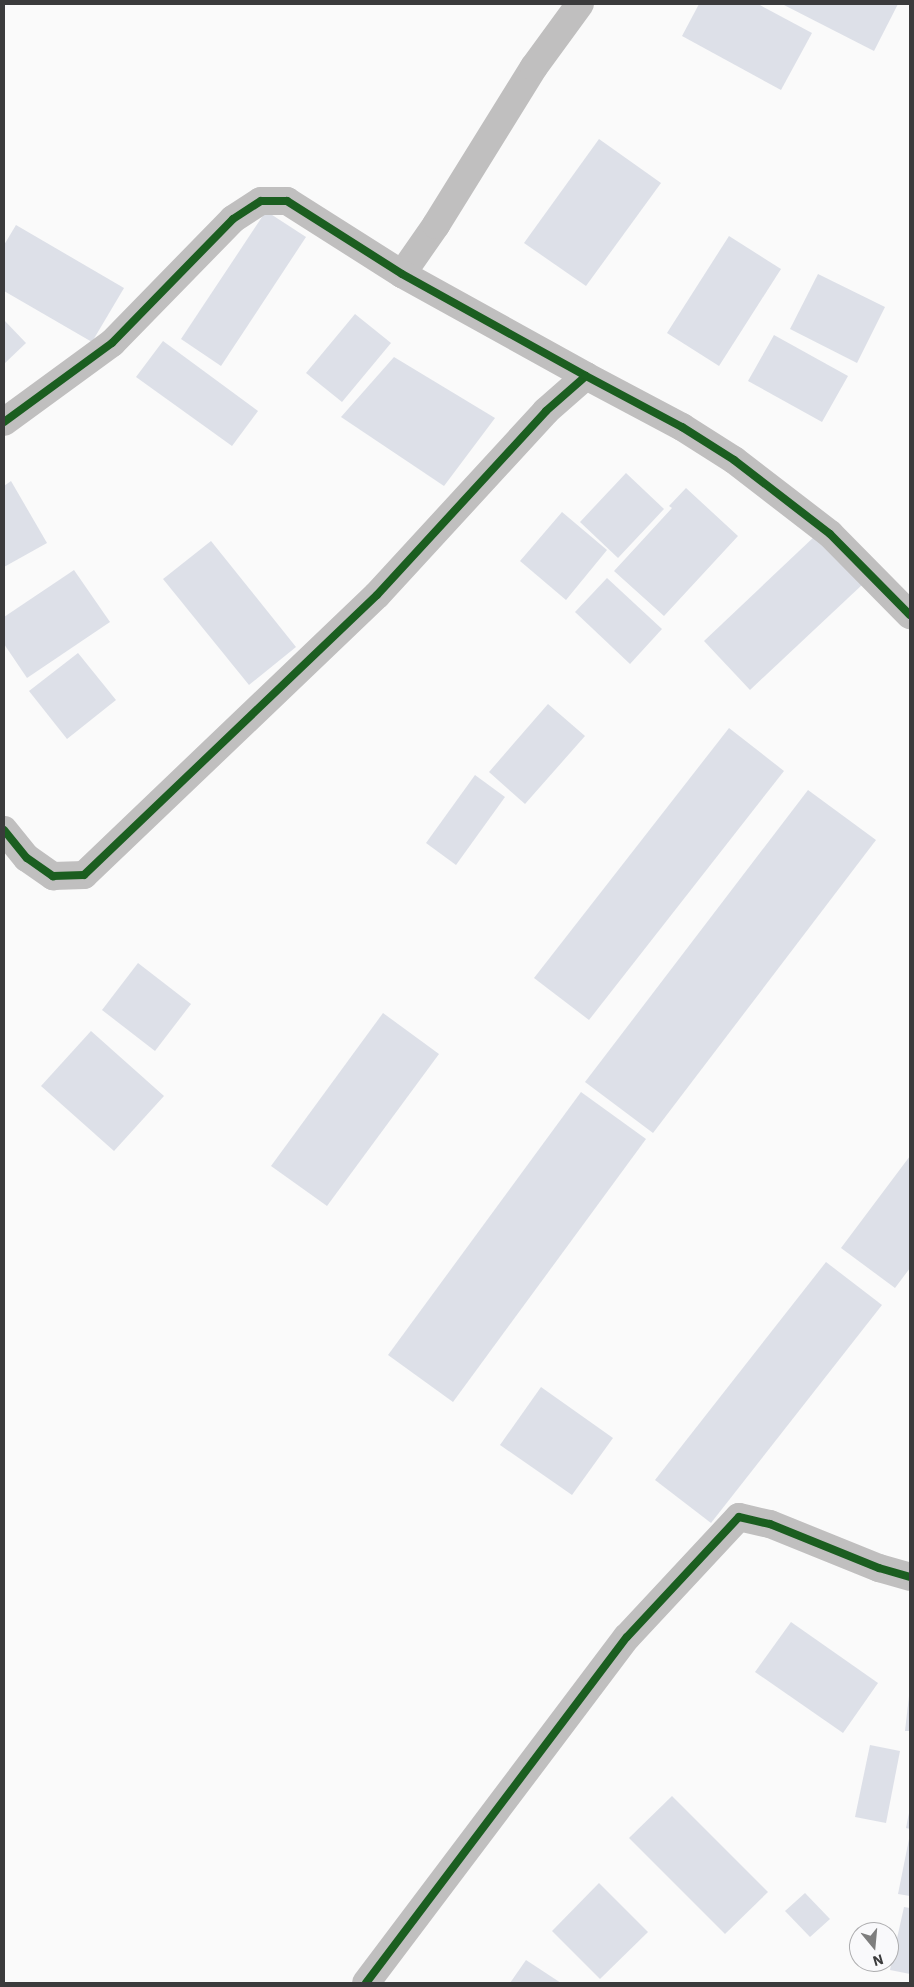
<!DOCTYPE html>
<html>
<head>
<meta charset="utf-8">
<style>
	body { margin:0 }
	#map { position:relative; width:914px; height:1987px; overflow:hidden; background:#fafafa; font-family:"IBM Plex Sans",sans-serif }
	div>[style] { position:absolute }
	.building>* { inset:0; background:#dde0e8 }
	.street>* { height:28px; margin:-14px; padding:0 14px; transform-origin:14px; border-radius:14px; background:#c0bfbf }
	.cycleway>* { height:8px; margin:-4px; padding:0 4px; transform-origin:4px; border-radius:4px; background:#1b5e20 }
	span { translate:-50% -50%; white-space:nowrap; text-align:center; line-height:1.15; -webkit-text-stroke:5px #f9f9fb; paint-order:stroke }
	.frame { position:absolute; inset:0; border:5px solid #3b3b3c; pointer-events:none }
	.north { position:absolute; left:849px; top:1922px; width:50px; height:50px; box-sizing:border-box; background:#f9f9fb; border:1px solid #adadaf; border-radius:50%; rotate:163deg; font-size:14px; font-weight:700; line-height:20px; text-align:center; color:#3b3b3c }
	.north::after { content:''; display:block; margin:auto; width:18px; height:22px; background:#7e7e7e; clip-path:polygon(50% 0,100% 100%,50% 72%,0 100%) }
</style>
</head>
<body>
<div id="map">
	<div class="building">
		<div style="clip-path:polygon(699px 4px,758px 4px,812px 33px,781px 90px,682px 36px)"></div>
		<div style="clip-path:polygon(782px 4px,898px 4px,874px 51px)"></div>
		<div style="clip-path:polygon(599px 139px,661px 183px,586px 286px,524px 243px)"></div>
		<div style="clip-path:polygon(266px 211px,306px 237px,221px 366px,181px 339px)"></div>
		<div style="clip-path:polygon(16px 225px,124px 288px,92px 342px,4px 291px,4px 245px)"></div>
		<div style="clip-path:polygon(729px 236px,781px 269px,719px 366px,667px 333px)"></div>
		<div style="clip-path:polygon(818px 274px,885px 307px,857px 363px,790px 329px)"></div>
		<div style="clip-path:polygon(355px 314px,391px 343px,342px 402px,306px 373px)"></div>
		<div style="clip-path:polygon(4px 320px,26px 343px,4px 364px)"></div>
		<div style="clip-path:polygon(774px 335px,848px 376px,822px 422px,748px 381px)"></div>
		<div style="clip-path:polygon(163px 341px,258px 411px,232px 446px,136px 377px)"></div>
		<div style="clip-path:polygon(394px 357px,495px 418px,444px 486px,341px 417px)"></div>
		<div style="clip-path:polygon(626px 473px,664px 509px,618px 558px,580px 522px)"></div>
		<div style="clip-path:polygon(11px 481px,47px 543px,4px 567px,4px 486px)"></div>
		<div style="clip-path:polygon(686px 488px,738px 536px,664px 616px,614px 571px,672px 508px,669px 506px)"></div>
		<div style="clip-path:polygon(562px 512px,607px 550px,566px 600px,520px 561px)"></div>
		<div style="clip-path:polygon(816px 535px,863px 584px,750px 690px,704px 641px)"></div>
		<div style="clip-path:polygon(211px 541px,296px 647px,249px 685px,163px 579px)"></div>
		<div style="clip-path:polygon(74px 570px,110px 622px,27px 678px,4px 644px,4px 617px)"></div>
		<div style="clip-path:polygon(607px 578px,662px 629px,630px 664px,575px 612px)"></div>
		<div style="clip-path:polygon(78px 653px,116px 700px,67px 739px,29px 691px)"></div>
		<div style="clip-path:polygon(548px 704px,585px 736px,525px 804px,489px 772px)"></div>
		<div style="clip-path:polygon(729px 728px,784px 771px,589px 1020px,534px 978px)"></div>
		<div style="clip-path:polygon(475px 775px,505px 797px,456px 865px,426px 843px)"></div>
		<div style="clip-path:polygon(808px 790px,876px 840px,653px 1133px,585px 1082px)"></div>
		<div style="clip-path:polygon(138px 963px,191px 1004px,155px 1051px,102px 1010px)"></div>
		<div style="clip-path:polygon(383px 1013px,439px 1054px,327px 1206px,271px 1166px)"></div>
		<div style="clip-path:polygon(91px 1031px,164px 1096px,114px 1151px,41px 1086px)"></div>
		<div style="clip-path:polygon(581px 1092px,646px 1139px,453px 1402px,388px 1355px)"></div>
		<div style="clip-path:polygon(910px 1156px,910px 1268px,895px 1288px,841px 1248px)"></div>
		<div style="clip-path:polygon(826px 1262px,882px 1305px,711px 1523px,655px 1480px)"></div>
		<div style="clip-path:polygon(541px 1387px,613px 1438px,572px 1495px,500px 1445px)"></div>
		<div style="clip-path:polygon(791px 1622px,878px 1683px,843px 1733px,755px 1672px)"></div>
		<div style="clip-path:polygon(909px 1696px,910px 1696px,910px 1731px,905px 1731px)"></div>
		<div style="clip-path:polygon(870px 1745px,900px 1751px,886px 1823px,855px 1817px)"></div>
		<div style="clip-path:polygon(672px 1796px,768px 1892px,725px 1934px,629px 1838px)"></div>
		<div style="clip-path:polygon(909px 1813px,910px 1813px,910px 1829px,906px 1828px)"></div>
		<div style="clip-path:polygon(909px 1839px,910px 1840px,910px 1896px,898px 1894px)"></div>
		<div style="clip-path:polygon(599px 1883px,648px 1932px,600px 1979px,552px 1931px)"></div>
		<div style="clip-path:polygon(805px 1893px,830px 1919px,810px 1937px,785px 1911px)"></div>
		<div style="clip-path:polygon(904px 1907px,910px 1908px,910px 1974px,890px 1970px)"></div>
		<div style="clip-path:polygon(526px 1960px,561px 1983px,510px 1983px)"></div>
	</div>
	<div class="street">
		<div style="left:402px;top:274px;width:60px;rotate:-55.2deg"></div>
		<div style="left:436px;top:225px;width:186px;rotate:-58.2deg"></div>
		<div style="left:534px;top:67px;width:78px;rotate:-53.9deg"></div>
		<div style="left:4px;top:422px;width:134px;rotate:-36.2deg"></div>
		<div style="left:112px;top:343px;width:173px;rotate:-45.7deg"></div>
		<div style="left:233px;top:219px;width:33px;rotate:-33deg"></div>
		<div style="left:261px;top:201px;width:26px"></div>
		<div style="left:287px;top:201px;width:136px;rotate:32.4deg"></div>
		<div style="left:402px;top:274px;width:210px;rotate:29deg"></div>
		<div style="left:4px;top:830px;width:36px;rotate:51deg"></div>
		<div style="left:27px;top:858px;width:32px;rotate:35deg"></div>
		<div style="left:53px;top:876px;width:31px;rotate:-2deg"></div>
		<div style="left:84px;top:875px;width:405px;rotate:-43.7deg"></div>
		<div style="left:377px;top:595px;width:250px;rotate:-47.4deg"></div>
		<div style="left:546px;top:411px;width:53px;rotate:-41.2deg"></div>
		<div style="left:586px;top:376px;width:109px;rotate:28deg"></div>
		<div style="left:682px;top:427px;width:62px;rotate:32.4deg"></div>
		<div style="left:734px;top:460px;width:121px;rotate:37.6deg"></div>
		<div style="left:830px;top:534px;width:114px;rotate:45.4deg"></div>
		<div style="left:366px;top:1983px;width:433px;rotate:-53deg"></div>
		<div style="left:627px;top:1637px;width:164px;rotate:-47deg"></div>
		<div style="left:739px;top:1517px;width:32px;rotate:13deg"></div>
		<div style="left:770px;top:1524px;width:118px;rotate:22deg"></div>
		<div style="left:879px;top:1568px;width:32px;rotate:16deg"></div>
	</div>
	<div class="cycleway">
		<div style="left:4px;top:422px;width:134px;rotate:-36.2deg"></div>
		<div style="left:112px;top:343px;width:173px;rotate:-45.7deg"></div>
		<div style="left:233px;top:219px;width:33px;rotate:-33deg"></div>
		<div style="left:261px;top:201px;width:26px"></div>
		<div style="left:287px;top:201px;width:136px;rotate:32.4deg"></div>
		<div style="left:402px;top:274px;width:210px;rotate:29deg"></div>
		<div style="left:4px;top:830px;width:36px;rotate:51deg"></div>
		<div style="left:27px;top:858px;width:32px;rotate:35deg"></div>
		<div style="left:53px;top:876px;width:31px;rotate:-2deg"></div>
		<div style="left:84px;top:875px;width:405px;rotate:-43.7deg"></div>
		<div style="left:377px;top:595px;width:250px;rotate:-47.4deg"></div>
		<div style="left:546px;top:411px;width:53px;rotate:-41.2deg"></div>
		<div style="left:586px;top:376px;width:109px;rotate:28deg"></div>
		<div style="left:682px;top:427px;width:62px;rotate:32.4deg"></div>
		<div style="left:734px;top:460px;width:121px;rotate:37.6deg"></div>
		<div style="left:830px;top:534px;width:114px;rotate:45.4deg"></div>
		<div style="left:366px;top:1983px;width:433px;rotate:-53deg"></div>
		<div style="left:627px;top:1637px;width:164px;rotate:-47deg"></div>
		<div style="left:739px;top:1517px;width:32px;rotate:13deg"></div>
		<div style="left:770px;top:1524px;width:118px;rotate:22deg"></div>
		<div style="left:879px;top:1568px;width:32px;rotate:16deg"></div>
	</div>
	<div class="frame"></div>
	<div class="north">N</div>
</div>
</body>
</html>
